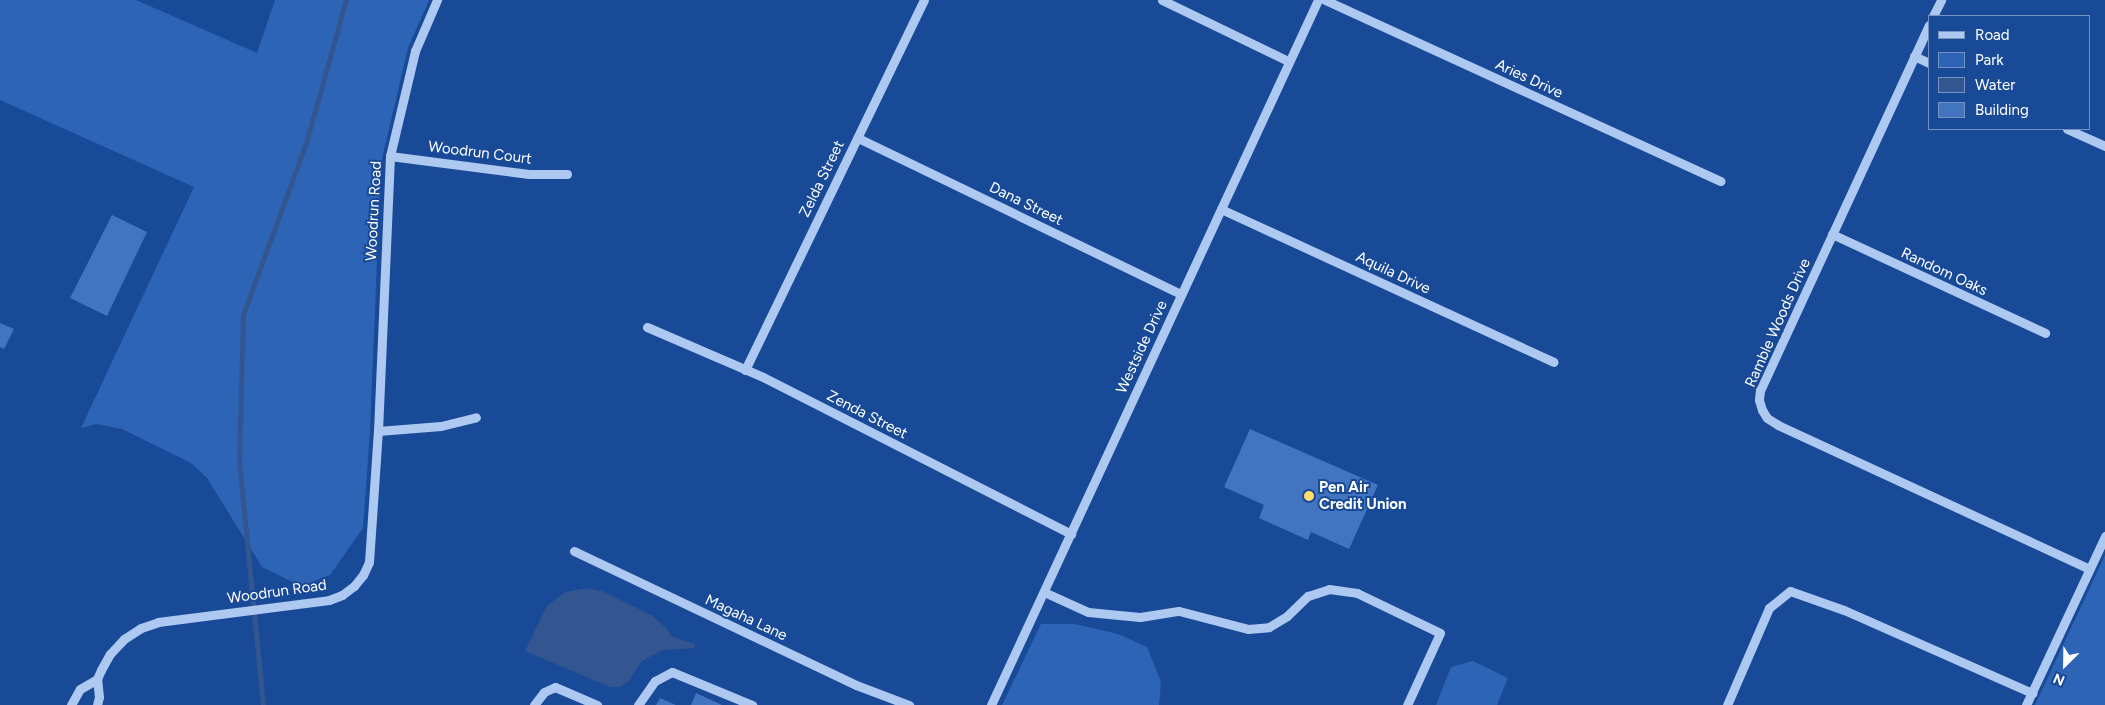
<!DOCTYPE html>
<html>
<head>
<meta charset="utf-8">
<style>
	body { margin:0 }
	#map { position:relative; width:2105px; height:705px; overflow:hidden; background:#194a98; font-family:Figtree,sans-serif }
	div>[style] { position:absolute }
	.green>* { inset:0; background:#2d64b6 }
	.water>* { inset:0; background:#335690 }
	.stream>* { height:5px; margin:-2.5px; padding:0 2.5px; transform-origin:2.5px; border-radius:2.5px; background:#335690 }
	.building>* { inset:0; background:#4274bf }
	.minor>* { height:9px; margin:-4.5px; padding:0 4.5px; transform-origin:4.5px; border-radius:4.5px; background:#adc9f1 }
	.dots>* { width:14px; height:14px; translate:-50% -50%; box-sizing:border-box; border:2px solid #194a98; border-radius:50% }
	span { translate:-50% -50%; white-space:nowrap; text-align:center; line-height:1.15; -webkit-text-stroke:4px #194a98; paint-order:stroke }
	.street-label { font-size:15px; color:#fff }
	.poi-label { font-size:15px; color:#fff; font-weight:700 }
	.left { translate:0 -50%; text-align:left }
	.legend { position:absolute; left:1928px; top:15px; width:162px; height:115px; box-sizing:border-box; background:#194a98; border:1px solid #7592c1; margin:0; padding:6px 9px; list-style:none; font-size:15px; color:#fff }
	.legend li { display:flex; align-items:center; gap:10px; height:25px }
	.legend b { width:25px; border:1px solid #7592c1 }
	.north { position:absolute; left:2040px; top:640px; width:50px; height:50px; -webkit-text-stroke:4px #194a98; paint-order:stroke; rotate:203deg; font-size:14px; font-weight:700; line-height:20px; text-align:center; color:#fff }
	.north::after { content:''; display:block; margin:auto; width:18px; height:22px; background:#fff; clip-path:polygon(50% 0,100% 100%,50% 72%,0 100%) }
</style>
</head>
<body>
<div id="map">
	<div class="green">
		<div style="clip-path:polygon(0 0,136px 0,257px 53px,275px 0,429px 0,408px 48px,381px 163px,370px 431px,363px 528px,330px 575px,301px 586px,262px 567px,207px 478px,191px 463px,122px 429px,96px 424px,81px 428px,194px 187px,0 100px)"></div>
		<div style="clip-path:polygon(2105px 555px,2105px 705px,2035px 705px,2093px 581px)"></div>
		<div style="clip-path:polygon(1041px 624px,1075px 624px,1118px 634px,1147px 647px,1161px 682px,1159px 705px,1002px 705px)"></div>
		<div style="clip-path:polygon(1473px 661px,1508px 678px,1497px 705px,1436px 705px,1451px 667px)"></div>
	</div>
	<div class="water">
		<div style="clip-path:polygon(587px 588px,602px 591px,653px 616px,667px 629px,671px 636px,695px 644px,694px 648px,663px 650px,651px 656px,641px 662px,628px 682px,620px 687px,610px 687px,525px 651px,547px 606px,565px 592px)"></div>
	</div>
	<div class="stream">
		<div style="left:263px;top:705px;width:246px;rotate:-95.6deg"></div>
		<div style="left:239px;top:460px;width:145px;rotate:-88.4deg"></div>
		<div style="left:243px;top:315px;width:183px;rotate:-69.9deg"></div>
		<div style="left:306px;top:143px;width:148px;rotate:-74.4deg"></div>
	</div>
	<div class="building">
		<div style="clip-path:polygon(112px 215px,147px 232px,107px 316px,70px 298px)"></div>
		<div style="clip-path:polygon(0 323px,14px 329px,4px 349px,0 347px)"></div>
		<div style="clip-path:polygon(1250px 429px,1378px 485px,1349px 549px,1311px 532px,1308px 540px,1259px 518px,1264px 505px,1224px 487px)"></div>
		<div style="clip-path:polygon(696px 693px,722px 705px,691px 705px)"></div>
		<div style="clip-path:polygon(660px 698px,676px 705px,656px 705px)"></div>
	</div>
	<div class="minor">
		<div style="left:1162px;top:0;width:140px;rotate:25.8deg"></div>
		<div style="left:1325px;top:0;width:435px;rotate:24.6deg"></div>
		<div style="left:1933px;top:16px;width:18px;rotate:-63deg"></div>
		<div style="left:1929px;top:25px;width:402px;rotate:114.8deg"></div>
		<div style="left:1760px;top:390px;width:10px;rotate:96deg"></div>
		<div style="left:1759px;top:400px;width:10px;rotate:73deg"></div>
		<div style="left:1762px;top:410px;width:9px;rotate:58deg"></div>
		<div style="left:1767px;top:418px;width:13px;rotate:32deg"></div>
		<div style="left:1778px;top:425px;width:343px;rotate:24.8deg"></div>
		<div style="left:1914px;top:56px;width:17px;rotate:25deg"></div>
		<div style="left:2067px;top:129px;width:42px;rotate:24.1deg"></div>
		<div style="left:858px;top:138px;width:359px;rotate:25.8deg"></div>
		<div style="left:390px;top:156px;width:140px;rotate:7.4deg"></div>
		<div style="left:529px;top:174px;width:38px"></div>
		<div style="left:1221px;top:209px;width:366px;rotate:24.7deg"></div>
		<div style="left:1832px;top:234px;width:235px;rotate:24.9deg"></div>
		<div style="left:647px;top:327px;width:126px;rotate:23.3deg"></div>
		<div style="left:763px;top:377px;width:346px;rotate:27deg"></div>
		<div style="left:745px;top:370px;width:411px;rotate:-64.2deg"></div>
		<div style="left:378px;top:431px;width:63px;rotate:-4.5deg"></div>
		<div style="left:441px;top:426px;width:36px;rotate:-14deg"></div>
		<div style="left:574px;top:551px;width:312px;rotate:25.4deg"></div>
		<div style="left:856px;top:685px;width:57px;rotate:20.7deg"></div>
		<div style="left:1044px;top:592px;width:48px;rotate:24.4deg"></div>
		<div style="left:1088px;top:612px;width:52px;rotate:5.5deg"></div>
		<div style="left:1140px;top:617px;width:39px;rotate:-9deg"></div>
		<div style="left:1179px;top:611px;width:71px;rotate:14.6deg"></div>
		<div style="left:1248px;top:629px;width:21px;rotate:-5deg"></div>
		<div style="left:1269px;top:627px;width:21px;rotate:-31deg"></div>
		<div style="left:1287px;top:616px;width:29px;rotate:-44deg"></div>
		<div style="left:1308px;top:596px;width:22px;rotate:-18deg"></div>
		<div style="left:1329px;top:589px;width:28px;rotate:8deg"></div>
		<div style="left:1357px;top:593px;width:92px;rotate:25.7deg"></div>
		<div style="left:1440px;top:633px;width:79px;rotate:114.6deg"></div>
		<div style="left:71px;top:705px;width:18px;rotate:-61deg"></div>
		<div style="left:80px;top:689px;width:20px;rotate:-30deg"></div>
		<div style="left:97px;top:705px;width:8px;rotate:-76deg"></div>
		<div style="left:99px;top:697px;width:18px;rotate:-96deg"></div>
		<div style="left:97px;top:679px;width:10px;rotate:-66deg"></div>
		<div style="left:101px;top:670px;width:18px;rotate:-61deg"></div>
		<div style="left:110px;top:654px;width:21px;rotate:-47deg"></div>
		<div style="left:124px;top:639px;width:20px;rotate:-33deg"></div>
		<div style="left:141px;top:628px;width:18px;rotate:-19deg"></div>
		<div style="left:158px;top:622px;width:172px;rotate:-7.3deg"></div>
		<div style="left:329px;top:600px;width:14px;rotate:-21deg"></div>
		<div style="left:342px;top:595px;width:15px;rotate:-37deg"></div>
		<div style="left:354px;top:586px;width:14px;rotate:-51deg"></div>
		<div style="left:363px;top:575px;width:14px;rotate:-65deg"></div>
		<div style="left:369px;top:562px;width:131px;rotate:-86.1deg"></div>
		<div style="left:378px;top:431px;width:275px;rotate:-87.5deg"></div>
		<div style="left:390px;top:156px;width:108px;rotate:-76.6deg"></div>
		<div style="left:415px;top:51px;width:56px;rotate:-66.7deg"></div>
		<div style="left:534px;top:705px;width:16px;rotate:-52deg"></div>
		<div style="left:544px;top:692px;width:12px;rotate:-24deg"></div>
		<div style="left:555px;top:687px;width:46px;rotate:23.2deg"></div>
		<div style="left:638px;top:705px;width:29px;rotate:-55deg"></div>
		<div style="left:655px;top:681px;width:19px;rotate:-28deg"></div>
		<div style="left:672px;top:672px;width:87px;rotate:22.4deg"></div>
		<div style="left:991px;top:705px;width:777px;rotate:-65.12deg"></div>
		<div style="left:1727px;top:705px;width:106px;rotate:-66.6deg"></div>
		<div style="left:1769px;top:608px;width:27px;rotate:-39deg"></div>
		<div style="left:1790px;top:591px;width:57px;rotate:19.4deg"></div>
		<div style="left:1844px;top:610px;width:206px;rotate:23.8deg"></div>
		<div style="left:2026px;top:705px;width:187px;rotate:-64.9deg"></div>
	</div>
	<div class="dots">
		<div style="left:1309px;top:496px;background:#ffdc6d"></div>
	</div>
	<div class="street-label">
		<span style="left:1529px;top:79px;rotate:25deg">Aries Drive</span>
		<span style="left:480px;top:153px;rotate:7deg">Woodrun Court</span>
		<span style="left:822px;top:179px;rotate:-64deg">Zelda Street</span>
		<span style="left:1026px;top:204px;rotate:26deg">Dana Street</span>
		<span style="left:374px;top:211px;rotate:-87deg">Woodrun Road</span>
		<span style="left:1944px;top:272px;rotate:25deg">Random Oaks</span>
		<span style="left:1393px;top:273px;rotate:25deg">Aquila Drive</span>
		<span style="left:1778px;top:323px;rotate:-66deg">Ramble Woods Drive</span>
		<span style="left:1142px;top:347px;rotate:-65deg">Westside Drive</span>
		<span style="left:867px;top:415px;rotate:27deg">Zenda Street</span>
		<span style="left:277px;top:592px;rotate:-8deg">Woodrun Road</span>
		<span style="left:746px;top:618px;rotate:25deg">Magaha Lane</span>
	</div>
	<div class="poi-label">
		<span class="left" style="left:1319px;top:496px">Pen Air<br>Credit Union</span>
	</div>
	<ul class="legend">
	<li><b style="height:6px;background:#adc9f1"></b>Road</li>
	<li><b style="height:14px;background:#2d64b6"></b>Park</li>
	<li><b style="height:14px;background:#335690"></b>Water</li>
	<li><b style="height:14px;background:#4274bf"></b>Building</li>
	</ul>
	<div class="north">N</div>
</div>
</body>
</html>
